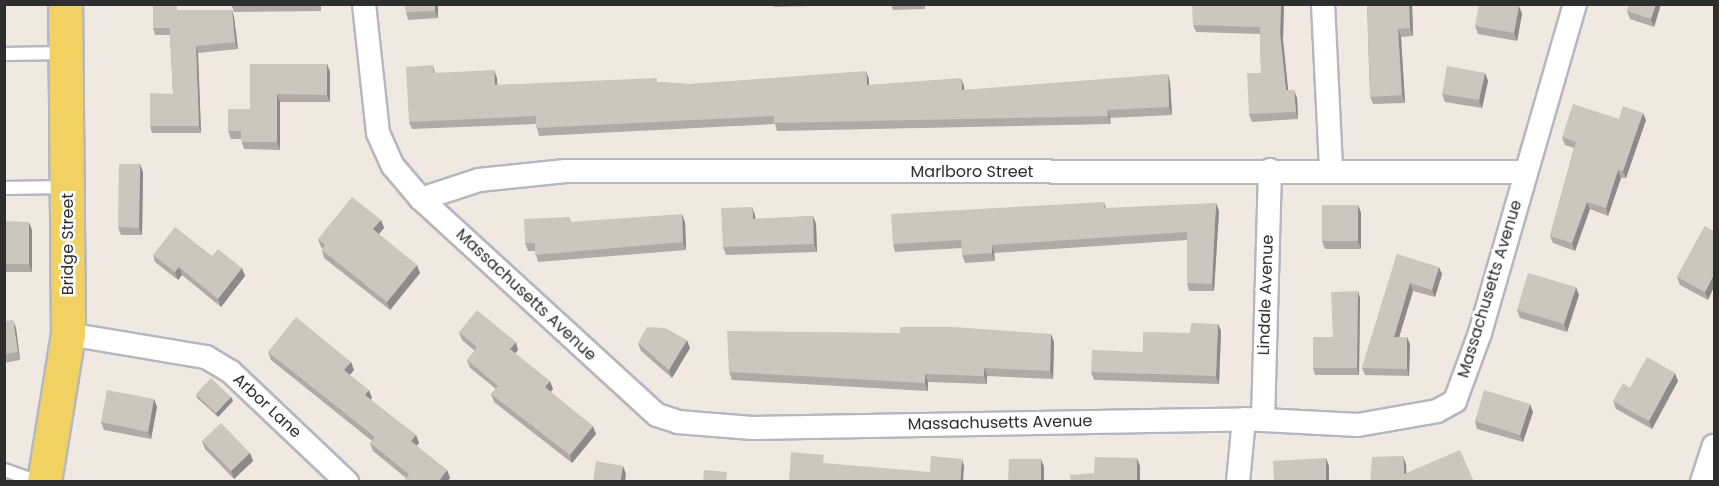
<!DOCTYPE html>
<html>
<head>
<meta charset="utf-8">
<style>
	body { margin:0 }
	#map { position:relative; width:1719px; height:486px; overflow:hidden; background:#efe9e1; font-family:Poppins,sans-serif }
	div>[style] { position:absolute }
	.roads { filter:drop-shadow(2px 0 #b4b7c1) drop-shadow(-2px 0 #b4b7c1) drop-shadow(0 2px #b4b7c1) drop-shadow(0 -2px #b4b7c1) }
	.lane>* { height:12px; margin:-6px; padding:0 6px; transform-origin:6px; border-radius:6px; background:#fff }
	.street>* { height:22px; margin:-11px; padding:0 11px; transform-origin:11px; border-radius:11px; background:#fff }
	.primary>* { height:33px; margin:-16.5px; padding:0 16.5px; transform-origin:16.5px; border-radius:16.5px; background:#f2d163 }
	.wall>* { inset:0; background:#afaba4 }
	.shaded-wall>* { inset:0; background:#8e8b86 }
	.building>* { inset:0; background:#cbc7bf }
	span { translate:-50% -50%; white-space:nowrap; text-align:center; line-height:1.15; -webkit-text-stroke:5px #fff; paint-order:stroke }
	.street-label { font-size:16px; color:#2e2e2e }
	.frame { position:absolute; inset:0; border:6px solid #2e2e2e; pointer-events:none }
</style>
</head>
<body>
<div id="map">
	<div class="roads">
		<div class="lane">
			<div style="left:4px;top:54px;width:61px;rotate:-0.9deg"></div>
			<div style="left:4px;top:188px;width:60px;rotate:-1deg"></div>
			<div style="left:4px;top:470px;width:36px;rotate:19deg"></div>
		</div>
		<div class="street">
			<div style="left:364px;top:4px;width:130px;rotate:83.8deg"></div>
			<div style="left:378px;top:133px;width:36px;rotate:66deg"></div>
			<div style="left:393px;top:166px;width:43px;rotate:49.7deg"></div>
			<div style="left:421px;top:199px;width:320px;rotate:42.5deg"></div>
			<div style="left:657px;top:415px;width:22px;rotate:18deg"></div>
			<div style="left:678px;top:422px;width:74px;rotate:4.6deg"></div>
			<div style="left:752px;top:428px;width:492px;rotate:-1deg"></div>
			<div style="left:1244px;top:419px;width:114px;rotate:3deg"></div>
			<div style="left:1358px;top:425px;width:80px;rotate:-10deg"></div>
			<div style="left:1437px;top:411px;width:21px;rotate:-29deg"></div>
			<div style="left:1455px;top:401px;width:72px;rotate:-69.8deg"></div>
			<div style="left:1480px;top:333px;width:342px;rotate:-73.9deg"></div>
			<div style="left:1323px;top:4px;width:165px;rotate:87.2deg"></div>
			<div style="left:421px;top:199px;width:61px;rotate:-18.1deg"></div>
			<div style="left:479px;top:180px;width:87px;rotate:-5.9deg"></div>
			<div style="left:566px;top:171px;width:959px;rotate:0.06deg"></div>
			<div style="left:68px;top:334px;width:140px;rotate:9.5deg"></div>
			<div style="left:206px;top:357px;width:29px;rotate:31deg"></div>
			<div style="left:231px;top:372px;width:160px;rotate:43.5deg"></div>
			<div style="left:1263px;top:420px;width:250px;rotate:-88.4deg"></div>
			<div style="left:1238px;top:482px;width:63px;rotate:-84.6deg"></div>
			<div style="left:1702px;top:482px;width:38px;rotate:-72deg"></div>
		</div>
		<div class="primary">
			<div style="left:44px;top:482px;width:150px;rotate:-80.8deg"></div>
			<div style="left:68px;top:334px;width:330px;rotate:-90.5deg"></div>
		</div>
	</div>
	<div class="wall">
		<div style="clip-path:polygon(231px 4px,321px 4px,321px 11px,234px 12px)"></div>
		<div style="clip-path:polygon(405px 4px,438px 4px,438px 18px,408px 20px,406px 12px)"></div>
		<div style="clip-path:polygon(554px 4px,658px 4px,637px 6px)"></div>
		<div style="clip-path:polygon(773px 4px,812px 4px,812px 6px,774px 7px)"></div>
		<div style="clip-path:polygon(891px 4px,925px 4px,925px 9px,893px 10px)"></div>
		<div style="clip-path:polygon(1284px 4px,1283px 40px,1288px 90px,1297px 98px,1298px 119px,1252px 122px,1249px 114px,1261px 73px,1260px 34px,1196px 32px,1193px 25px)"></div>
		<div style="clip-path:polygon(1367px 4px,1412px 4px,1413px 36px,1401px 37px,1405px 103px,1373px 104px,1370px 97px)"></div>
		<div style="clip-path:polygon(1629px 4px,1661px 4px,1654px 27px,1630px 19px,1627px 11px)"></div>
		<div style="clip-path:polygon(1519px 6px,1522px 14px,1517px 41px,1478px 34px,1475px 26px)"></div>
		<div style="clip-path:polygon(180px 10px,232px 10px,234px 17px,238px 49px,198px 53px,201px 133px,152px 133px,150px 126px,173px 94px,170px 35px,155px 35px,153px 28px)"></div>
		<div style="clip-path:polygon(327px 64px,330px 72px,330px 102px,280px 102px,280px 150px,244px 149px,241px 139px,231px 139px,228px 131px,250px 109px)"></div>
		<div style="clip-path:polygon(433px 65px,435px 73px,497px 78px,497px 85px,659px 82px,689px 84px,869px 79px,869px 85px,964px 86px,964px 90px,1170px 82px,1172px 115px,1110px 118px,1111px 124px,777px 131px,775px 124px,539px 136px,536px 124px,412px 129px,409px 122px)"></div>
		<div style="clip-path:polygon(1485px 73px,1488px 81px,1482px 108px,1445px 102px,1442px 94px)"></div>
		<div style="clip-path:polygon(1619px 119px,1646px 120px,1626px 178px,1621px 178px,1608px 216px,1590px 209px,1575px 251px,1553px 243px,1550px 236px,1574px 148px,1565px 145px,1562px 137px)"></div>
		<div style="clip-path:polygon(143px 172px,142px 235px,121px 235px,118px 227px)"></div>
		<div style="clip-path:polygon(1104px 202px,1106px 208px,1219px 211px,1214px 291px,1189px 291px,1187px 283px,1187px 240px,994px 253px,995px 261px,965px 263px,962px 255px,962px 248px,895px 252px,893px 244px)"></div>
		<div style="clip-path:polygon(1358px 205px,1361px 213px,1361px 249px,1325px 249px,1322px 241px)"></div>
		<div style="clip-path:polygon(4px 215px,5px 221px,32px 230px,32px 272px,4px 272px)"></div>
		<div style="clip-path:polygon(755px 215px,755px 219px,813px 216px,816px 224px,817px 252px,726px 255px,723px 247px)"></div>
		<div style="clip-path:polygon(569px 217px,571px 222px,685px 222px,686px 250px,538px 262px,535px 251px,528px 251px,525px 243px)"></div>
		<div style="clip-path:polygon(381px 220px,384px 228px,379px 234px,420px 273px,390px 310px,324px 258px,322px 250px,323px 249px,321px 247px,318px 239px)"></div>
		<div style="clip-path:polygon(1705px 226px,1708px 300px,1680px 285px,1677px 277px)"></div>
		<div style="clip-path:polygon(1397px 254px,1442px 274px,1435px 297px,1413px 291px,1399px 337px,1410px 344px,1409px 376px,1365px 375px,1362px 368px)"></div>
		<div style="clip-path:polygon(153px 255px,212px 256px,242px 268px,245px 276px,221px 307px,182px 275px,178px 280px,155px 262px)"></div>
		<div style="clip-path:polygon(1579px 295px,1567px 332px,1520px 318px,1517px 310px)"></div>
		<div style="clip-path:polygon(1360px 298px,1359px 375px,1315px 375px,1313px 368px,1333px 337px)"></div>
		<div style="clip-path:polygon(4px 321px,16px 328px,20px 360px,4px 363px)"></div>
		<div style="clip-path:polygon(1218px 324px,1221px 331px,1219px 384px,1094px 380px,1091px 372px,1190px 333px)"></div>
		<div style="clip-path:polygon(459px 332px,518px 350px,515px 354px,553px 389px,551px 392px,596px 434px,572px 463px,494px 402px,491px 394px,496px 389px,470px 368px,467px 360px,475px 351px,462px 340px)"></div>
		<div style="clip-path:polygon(900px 333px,1051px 334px,1054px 342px,1053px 379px,987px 376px,987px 384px,928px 382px,928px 391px,732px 380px,729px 372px)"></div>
		<div style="clip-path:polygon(638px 343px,690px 348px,672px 378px,641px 351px)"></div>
		<div style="clip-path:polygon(268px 352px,351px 362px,354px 370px,350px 375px,372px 398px,370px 400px,416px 435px,419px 443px,416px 446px,447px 470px,450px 478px,406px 478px,373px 451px,370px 443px,372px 441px,271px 360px)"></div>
		<div style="clip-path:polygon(1678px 381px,1652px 429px,1616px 409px,1613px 401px,1630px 388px)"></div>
		<div style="clip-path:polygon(196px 394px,231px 397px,233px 401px,218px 417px,197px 398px)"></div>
		<div style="clip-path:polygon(154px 399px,157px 407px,151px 439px,104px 430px,101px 422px)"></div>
		<div style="clip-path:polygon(1533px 412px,1523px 442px,1477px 429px,1475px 421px)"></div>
		<div style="clip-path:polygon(202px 441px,250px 453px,253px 461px,234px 479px,205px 449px)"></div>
	</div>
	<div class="shaded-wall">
		<div style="clip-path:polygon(435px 4px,438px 4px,438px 18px,435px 11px)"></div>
		<div style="clip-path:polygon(1281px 4px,1284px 4px,1283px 40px,1289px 98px,1286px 90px,1280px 33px)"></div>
		<div style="clip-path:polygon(1409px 4px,1412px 4px,1413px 36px,1410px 28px)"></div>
		<div style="clip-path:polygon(1656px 4px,1661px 4px,1654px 27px,1651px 19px)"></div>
		<div style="clip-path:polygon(1519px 6px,1522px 14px,1517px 41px,1514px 33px)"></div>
		<div style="clip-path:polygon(232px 10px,234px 17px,238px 49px,235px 42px)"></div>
		<div style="clip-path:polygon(1398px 29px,1401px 37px,1405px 103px,1402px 95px)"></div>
		<div style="clip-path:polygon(196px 46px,198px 53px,201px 133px,199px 126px)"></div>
		<div style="clip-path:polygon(327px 64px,330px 72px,330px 102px,327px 95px)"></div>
		<div style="clip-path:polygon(494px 70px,497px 78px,498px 93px,495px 85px)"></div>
		<div style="clip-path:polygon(866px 71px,869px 79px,869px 93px,867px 85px)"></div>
		<div style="clip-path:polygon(1485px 73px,1488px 81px,1482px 108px,1479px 100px)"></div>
		<div style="clip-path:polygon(1168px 74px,1170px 82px,1172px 115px,1169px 107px)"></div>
		<div style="clip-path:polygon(961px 78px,964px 86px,965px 98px,962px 90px)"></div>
		<div style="clip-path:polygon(1294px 90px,1297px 98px,1298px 119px,1296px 112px)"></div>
		<div style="clip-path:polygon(277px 94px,280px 102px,280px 150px,277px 142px)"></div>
		<div style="clip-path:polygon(1107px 110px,1110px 118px,1111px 124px,1108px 116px)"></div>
		<div style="clip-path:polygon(1643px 113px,1646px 120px,1626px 178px,1623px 171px)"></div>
		<div style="clip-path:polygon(140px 164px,143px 172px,142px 235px,139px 228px)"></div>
		<div style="clip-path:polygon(1618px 170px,1621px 178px,1608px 216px,1606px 208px)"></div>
		<div style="clip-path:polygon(1587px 202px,1590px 209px,1575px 251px,1572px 243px)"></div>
		<div style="clip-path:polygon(1216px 203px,1219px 211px,1214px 291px,1212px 284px)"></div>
		<div style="clip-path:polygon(1358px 205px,1361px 213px,1361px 249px,1358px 241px)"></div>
		<div style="clip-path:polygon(752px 207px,755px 215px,756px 227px,753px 219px)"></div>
		<div style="clip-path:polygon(682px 214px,685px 222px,686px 250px,683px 242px)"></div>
		<div style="clip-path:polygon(813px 216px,816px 224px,817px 252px,814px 244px)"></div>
		<div style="clip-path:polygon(381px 220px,384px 228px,376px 237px,373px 229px)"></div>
		<div style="clip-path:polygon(29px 222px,32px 230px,32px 272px,29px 264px)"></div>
		<div style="clip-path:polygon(992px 245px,994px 253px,995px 261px,992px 253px)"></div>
		<div style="clip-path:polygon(417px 265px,420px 273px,390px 310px,387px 302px)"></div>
		<div style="clip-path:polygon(179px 267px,182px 275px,178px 280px,175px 272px)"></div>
		<div style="clip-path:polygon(1439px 267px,1442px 274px,1435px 297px,1432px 290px)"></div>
		<div style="clip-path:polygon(242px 268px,245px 276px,221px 307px,218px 299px)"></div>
		<div style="clip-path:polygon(1714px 274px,1714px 287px,1708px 300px,1705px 292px)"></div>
		<div style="clip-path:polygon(1410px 283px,1413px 291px,1397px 344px,1394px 337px)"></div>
		<div style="clip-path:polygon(1576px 287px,1579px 295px,1567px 332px,1564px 324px)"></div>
		<div style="clip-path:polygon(1358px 291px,1360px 298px,1359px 375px,1357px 368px)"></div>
		<div style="clip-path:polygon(13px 320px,16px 328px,20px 360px,18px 352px)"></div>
		<div style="clip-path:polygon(1218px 324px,1221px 331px,1219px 384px,1216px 376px)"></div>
		<div style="clip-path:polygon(1051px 334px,1054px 342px,1053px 379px,1050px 371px)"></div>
		<div style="clip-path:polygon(1407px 337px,1410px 344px,1409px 376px,1407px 369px)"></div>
		<div style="clip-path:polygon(687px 340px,690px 348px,672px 378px,669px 370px)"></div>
		<div style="clip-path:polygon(516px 342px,518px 350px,512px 357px,510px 349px)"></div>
		<div style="clip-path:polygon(351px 362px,354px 370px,347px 378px,344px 370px)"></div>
		<div style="clip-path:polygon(984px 368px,987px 376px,987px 384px,984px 376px)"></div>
		<div style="clip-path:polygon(1675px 373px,1678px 381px,1652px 429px,1649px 421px)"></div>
		<div style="clip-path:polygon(925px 374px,928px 382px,928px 391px,925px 383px)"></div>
		<div style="clip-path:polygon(550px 381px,553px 389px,548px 395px,545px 387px)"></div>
		<div style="clip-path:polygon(369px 390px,372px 398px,367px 403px,365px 395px)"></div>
		<div style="clip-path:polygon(231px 397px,233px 401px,218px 417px,216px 413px)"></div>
		<div style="clip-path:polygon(154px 399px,157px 407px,151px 439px,148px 432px)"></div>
		<div style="clip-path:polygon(1530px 404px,1533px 412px,1523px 442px,1520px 435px)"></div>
		<div style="clip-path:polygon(593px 426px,596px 434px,572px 463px,570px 455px)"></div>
		<div style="clip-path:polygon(416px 435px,419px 443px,414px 449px,411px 441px)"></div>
		<div style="clip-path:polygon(250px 453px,253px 461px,234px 479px,231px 471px)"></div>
		<div style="clip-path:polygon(1403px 456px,1406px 464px,1407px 482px,1404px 474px)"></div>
		<div style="clip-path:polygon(1137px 458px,1140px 466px,1140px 482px,1137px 482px)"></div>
		<div style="clip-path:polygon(1326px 458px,1329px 466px,1329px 482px,1326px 482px)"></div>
		<div style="clip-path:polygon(962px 459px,964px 466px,963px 482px,960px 482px)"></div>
		<div style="clip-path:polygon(1041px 459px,1044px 467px,1044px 482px,1041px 482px)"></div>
		<div style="clip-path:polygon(623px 466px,626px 474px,625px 482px,620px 482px)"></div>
		<div style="clip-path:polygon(447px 470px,450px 478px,447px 482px,438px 482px)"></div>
	</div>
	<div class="building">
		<div style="clip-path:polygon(153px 4px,177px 4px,177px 10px,232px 10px,235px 42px,196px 46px,199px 126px,150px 126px,150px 93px,173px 94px,170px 28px,153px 28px)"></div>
		<div style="clip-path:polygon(405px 4px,435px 4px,435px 11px,406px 12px)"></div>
		<div style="clip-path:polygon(1192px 4px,1281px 4px,1280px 33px,1286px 90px,1294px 90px,1296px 112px,1249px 114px,1247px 73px,1261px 73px,1260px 27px,1193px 25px)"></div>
		<div style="clip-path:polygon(1367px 4px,1409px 4px,1410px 28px,1398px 29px,1402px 95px,1370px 97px)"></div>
		<div style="clip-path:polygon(1479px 4px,1511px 4px,1519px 6px,1514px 33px,1475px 26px)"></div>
		<div style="clip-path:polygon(1629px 4px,1656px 4px,1651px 19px,1627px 11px)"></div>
		<div style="clip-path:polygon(250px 64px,327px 64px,327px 95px,277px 94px,277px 142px,241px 142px,241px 131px,228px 131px,228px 109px,250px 109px)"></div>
		<div style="clip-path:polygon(433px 65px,433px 73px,494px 70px,495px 85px,657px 78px,657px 82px,689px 84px,866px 71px,867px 85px,961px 78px,962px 90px,1168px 74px,1169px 107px,1107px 110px,1108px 116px,774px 123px,774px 116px,536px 128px,536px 116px,409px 122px,406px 67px)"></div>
		<div style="clip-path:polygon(1447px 66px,1485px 73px,1479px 100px,1442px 94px)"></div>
		<div style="clip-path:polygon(1573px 104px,1619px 119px,1623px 106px,1643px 113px,1623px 171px,1618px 170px,1606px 208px,1587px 202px,1572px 243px,1550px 236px,1576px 142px,1562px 137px)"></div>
		<div style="clip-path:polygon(119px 164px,140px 164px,139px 228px,118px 227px)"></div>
		<div style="clip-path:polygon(352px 197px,381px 220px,373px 229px,417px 265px,387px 302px,322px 250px,325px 245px,318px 239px)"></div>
		<div style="clip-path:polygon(1104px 202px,1104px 208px,1216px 203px,1212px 284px,1187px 283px,1187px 232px,992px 245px,992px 253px,962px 255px,961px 240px,893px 244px,891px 214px)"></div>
		<div style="clip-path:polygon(1322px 205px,1358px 205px,1358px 241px,1322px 241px)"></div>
		<div style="clip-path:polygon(752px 207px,753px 219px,813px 216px,814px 244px,723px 247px,721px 208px)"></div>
		<div style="clip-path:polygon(682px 214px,683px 242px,535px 255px,535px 243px,525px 243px,524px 219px,569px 217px,570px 222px)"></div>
		<div style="clip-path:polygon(4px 221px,29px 222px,29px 264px,4px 264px)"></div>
		<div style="clip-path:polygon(1705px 226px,1714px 231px,1714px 274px,1705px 292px,1677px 277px)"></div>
		<div style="clip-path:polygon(175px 227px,212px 256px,218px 249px,242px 268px,218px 299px,179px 267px,175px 272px,153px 255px)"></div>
		<div style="clip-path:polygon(1397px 254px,1439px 267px,1432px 290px,1410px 283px,1394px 337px,1407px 337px,1407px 369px,1362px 368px)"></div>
		<div style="clip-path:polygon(1528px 273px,1576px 287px,1564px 324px,1517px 310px)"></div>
		<div style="clip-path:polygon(1358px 291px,1357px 368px,1313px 368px,1313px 337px,1333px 337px,1331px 292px)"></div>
		<div style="clip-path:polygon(477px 310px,516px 342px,510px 349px,550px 381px,545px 387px,593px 426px,570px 455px,491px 394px,498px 386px,467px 360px,477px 347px,459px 332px)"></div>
		<div style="clip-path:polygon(296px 317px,351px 362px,344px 370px,369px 390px,365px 395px,416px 435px,411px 441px,447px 470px,438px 482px,403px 482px,409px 474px,370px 443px,375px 437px,268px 352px)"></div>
		<div style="clip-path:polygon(13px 320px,18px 352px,4px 354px,4px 321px)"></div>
		<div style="clip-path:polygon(1191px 323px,1218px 324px,1216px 376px,1091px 372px,1092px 350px,1143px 352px,1143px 332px,1190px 333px)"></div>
		<div style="clip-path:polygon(647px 327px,665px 328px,687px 340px,669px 370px,638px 343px)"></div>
		<div style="clip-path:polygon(900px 327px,953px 327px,1051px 334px,1050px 371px,984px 368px,984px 376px,925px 374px,925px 383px,729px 372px,727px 331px,900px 333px)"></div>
		<div style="clip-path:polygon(1647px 357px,1675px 373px,1649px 421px,1613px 401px,1623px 383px,1630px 388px)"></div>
		<div style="clip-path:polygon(211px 378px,231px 397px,216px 413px,196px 394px)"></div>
		<div style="clip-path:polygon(107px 390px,154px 399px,148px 432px,101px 422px)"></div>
		<div style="clip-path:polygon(1484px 390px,1530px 404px,1520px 435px,1475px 421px)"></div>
		<div style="clip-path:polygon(221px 423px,250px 453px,231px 471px,202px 441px)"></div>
		<div style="clip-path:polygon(1460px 450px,1474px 482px,1370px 482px,1372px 457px,1403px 456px,1404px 474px)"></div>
		<div style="clip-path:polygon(791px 452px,824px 455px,823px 463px,930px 472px,931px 456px,962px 459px,960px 482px,789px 482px)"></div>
		<div style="clip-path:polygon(1095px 457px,1137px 458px,1137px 482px,1071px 482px,1070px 475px,1094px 473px)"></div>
		<div style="clip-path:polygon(1326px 458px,1326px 482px,1274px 482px,1273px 461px)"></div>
		<div style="clip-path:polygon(1009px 459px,1041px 459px,1041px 482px,1008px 482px)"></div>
		<div style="clip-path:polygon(596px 461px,623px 466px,620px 482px,593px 482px)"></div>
		<div style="clip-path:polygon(704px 470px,727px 472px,726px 482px,703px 482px)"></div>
	</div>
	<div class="street-label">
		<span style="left:972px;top:172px">Marlboro Street</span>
		<span style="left:68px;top:244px;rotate:-90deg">Bridge Street</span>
		<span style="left:1490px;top:289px;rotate:-73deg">Massachusetts Avenue</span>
		<span style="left:526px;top:295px;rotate:43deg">Massachusetts Avenue</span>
		<span style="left:1266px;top:295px;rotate:-88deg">Lindale Avenue</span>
		<span style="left:267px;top:406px;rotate:43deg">Arbor Lane</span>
		<span style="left:1000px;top:423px;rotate:-1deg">Massachusetts Avenue</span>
	</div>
	<div class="frame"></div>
</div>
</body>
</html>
